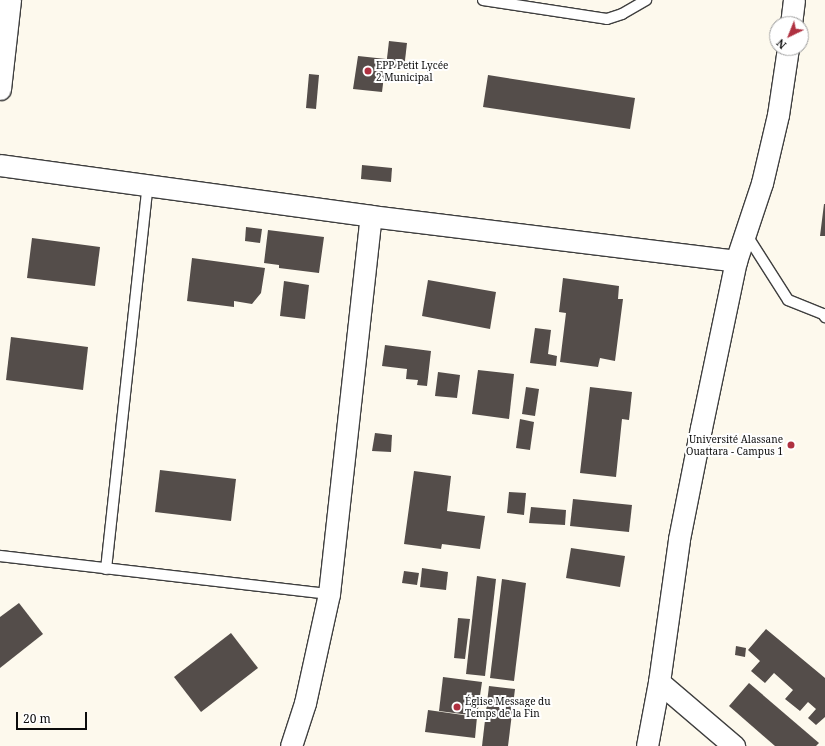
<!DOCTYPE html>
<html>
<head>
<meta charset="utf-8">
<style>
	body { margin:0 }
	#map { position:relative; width:825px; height:746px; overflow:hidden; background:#fdf9ed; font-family:"Noto Serif",serif }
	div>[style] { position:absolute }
	.building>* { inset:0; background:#544d4a }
	.roads { filter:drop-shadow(1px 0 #3f3f3f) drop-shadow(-1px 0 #3f3f3f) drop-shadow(0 1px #3f3f3f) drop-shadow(0 -1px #3f3f3f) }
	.service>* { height:10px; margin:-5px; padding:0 5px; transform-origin:5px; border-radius:5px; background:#fff }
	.minor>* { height:21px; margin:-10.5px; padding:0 10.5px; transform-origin:10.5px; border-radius:10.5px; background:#fff }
	.dots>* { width:11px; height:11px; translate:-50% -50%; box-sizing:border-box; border:2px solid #fff; border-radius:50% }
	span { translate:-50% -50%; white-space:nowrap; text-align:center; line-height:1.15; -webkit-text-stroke:4px #fff; paint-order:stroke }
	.poi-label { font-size:10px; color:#0c0c0c }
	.left { translate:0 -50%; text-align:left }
	.right { translate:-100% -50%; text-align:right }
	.north { position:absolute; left:769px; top:16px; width:40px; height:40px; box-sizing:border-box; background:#fff; border:1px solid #9e9e9e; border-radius:50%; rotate:223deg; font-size:11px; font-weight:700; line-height:16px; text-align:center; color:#0c0c0c }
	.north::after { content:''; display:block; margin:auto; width:14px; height:18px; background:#af3140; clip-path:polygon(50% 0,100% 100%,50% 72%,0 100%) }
	.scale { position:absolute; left:16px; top:712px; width:71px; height:18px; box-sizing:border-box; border:2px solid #0c0c0c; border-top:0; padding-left:5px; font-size:12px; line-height:14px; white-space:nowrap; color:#0c0c0c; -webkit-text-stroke:3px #fff; paint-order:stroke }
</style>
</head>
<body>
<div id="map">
	<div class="building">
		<div style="clip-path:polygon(389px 41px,407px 43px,404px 69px,386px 67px)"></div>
		<div style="clip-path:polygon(358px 56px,386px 59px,382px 92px,353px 89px)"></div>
		<div style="clip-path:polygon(309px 74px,319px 75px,316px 109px,306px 108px)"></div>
		<div style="clip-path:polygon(488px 75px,635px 98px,630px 129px,483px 107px)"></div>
		<div style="clip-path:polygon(362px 165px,392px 168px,391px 182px,361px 179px)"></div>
		<div style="clip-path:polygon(824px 204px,825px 204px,825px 236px,820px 236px)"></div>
		<div style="clip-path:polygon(246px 227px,262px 229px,260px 243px,245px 241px)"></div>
		<div style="clip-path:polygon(268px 230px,324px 237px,319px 273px,279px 268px,279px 265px,264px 263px)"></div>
		<div style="clip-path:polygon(32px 238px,100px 247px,95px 286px,27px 278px)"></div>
		<div style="clip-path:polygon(192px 258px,265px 268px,261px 293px,252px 304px,234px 301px,234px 307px,187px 301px)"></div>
		<div style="clip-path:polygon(563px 278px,619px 286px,618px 299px,623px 299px,615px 361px,600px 358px,598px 367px,560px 362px,566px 313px,559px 312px)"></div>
		<div style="clip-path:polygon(428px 280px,496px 292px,490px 329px,422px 316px)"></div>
		<div style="clip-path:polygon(284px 281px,309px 285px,305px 319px,280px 316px)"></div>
		<div style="clip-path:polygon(535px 328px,551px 330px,548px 354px,557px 356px,556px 366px,530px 363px)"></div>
		<div style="clip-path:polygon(11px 337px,88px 347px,83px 390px,6px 380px)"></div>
		<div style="clip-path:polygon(385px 345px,431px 351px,427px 386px,417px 385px,418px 380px,406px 379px,407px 369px,382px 366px)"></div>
		<div style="clip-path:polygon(478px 370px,514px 374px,509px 419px,472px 414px)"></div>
		<div style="clip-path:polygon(438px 372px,460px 375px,457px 398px,435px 396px)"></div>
		<div style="clip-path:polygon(526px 387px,539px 389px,535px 416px,522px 414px)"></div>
		<div style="clip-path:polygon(590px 387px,632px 392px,629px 420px,622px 419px,616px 477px,580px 473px)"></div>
		<div style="clip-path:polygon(520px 419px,534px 422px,530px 450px,516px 448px)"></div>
		<div style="clip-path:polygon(375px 433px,392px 435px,391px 452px,372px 451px)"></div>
		<div style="clip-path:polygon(160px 470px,236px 479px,231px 521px,155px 512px)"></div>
		<div style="clip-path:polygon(414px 471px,451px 476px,447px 511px,485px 516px,480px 549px,442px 544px,441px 549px,404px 544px)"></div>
		<div style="clip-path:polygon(509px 492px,526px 493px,524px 515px,507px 513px)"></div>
		<div style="clip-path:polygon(573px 499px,632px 505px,629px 532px,570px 526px)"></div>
		<div style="clip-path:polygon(531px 507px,566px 510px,565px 525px,529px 523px)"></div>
		<div style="clip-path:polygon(571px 548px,625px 556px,620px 587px,566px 578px)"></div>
		<div style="clip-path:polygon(422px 568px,448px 572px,446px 590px,420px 587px)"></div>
		<div style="clip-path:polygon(404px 571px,419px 573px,417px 585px,402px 583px)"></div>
		<div style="clip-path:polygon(477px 576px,496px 579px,485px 676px,466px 674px)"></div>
		<div style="clip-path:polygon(502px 579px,526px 583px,514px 681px,490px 678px)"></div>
		<div style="clip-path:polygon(19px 603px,43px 634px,0 668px,0 617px)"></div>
		<div style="clip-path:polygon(458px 618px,470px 619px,465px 659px,454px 658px)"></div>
		<div style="clip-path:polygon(766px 629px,825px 678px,825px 717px,816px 725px,808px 718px,816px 709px,808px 702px,800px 711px,785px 699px,793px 690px,774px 673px,765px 683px,751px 671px,760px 661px,748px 650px)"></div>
		<div style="clip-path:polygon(231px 633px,258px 668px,201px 712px,174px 677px)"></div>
		<div style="clip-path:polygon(736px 646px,746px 648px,745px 657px,735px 655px)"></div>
		<div style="clip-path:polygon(443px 677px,482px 682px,477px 716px,439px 711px)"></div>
		<div style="clip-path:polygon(749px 683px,819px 743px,816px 746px,775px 746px,729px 706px)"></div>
		<div style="clip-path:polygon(489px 686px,515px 689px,508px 746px,482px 746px)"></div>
		<div style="clip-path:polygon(428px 710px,477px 717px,475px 738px,425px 732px)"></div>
	</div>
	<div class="roads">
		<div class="service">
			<div style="left:483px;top:0;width:125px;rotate:8.7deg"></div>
			<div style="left:607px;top:19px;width:16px;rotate:-18deg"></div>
			<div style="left:622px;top:14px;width:28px;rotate:-30deg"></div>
			<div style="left:746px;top:234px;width:78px;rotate:57.5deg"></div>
			<div style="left:788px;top:300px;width:38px;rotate:22deg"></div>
			<div style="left:823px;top:314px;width:4px;rotate:56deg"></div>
			<div style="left:0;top:556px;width:331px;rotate:6.6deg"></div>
			<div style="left:106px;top:569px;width:386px;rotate:-83.8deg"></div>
		</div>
		<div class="minor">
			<div style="left:791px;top:24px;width:24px;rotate:-83deg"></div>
			<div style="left:0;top:89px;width:90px;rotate:-83.6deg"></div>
			<div style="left:0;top:165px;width:374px;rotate:7.8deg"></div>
			<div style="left:371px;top:216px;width:368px;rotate:7deg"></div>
			<div style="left:659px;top:682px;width:99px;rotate:40.5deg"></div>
			<div style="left:291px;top:746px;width:45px;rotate:-72deg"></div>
			<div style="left:305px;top:703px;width:112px;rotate:-77.6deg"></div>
			<div style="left:329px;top:594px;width:380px;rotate:-83.7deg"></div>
			<div style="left:647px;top:746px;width:65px;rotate:-79.4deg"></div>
			<div style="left:659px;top:682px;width:144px;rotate:-82deg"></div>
			<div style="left:679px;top:539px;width:113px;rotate:-78.8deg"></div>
			<div style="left:701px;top:428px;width:171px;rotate:-78.2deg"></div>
			<div style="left:736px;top:261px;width:82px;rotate:-71.6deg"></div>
			<div style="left:762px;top:183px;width:70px;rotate:-76.8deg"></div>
			<div style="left:778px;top:115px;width:68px;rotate:-81.5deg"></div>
		</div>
	</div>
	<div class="dots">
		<div style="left:368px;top:71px;background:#af3140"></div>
		<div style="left:791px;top:445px;background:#af3140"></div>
		<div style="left:457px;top:707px;background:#af3140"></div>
	</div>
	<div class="poi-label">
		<span class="left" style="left:376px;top:71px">EPP Petit Lycée<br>2 Municipal</span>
		<span class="right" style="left:783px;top:445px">Université Alassane<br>Ouattara - Campus 1</span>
		<span class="left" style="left:465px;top:707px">Église Message du<br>Temps de la Fin</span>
	</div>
	<div class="north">N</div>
	<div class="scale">20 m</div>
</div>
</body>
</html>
